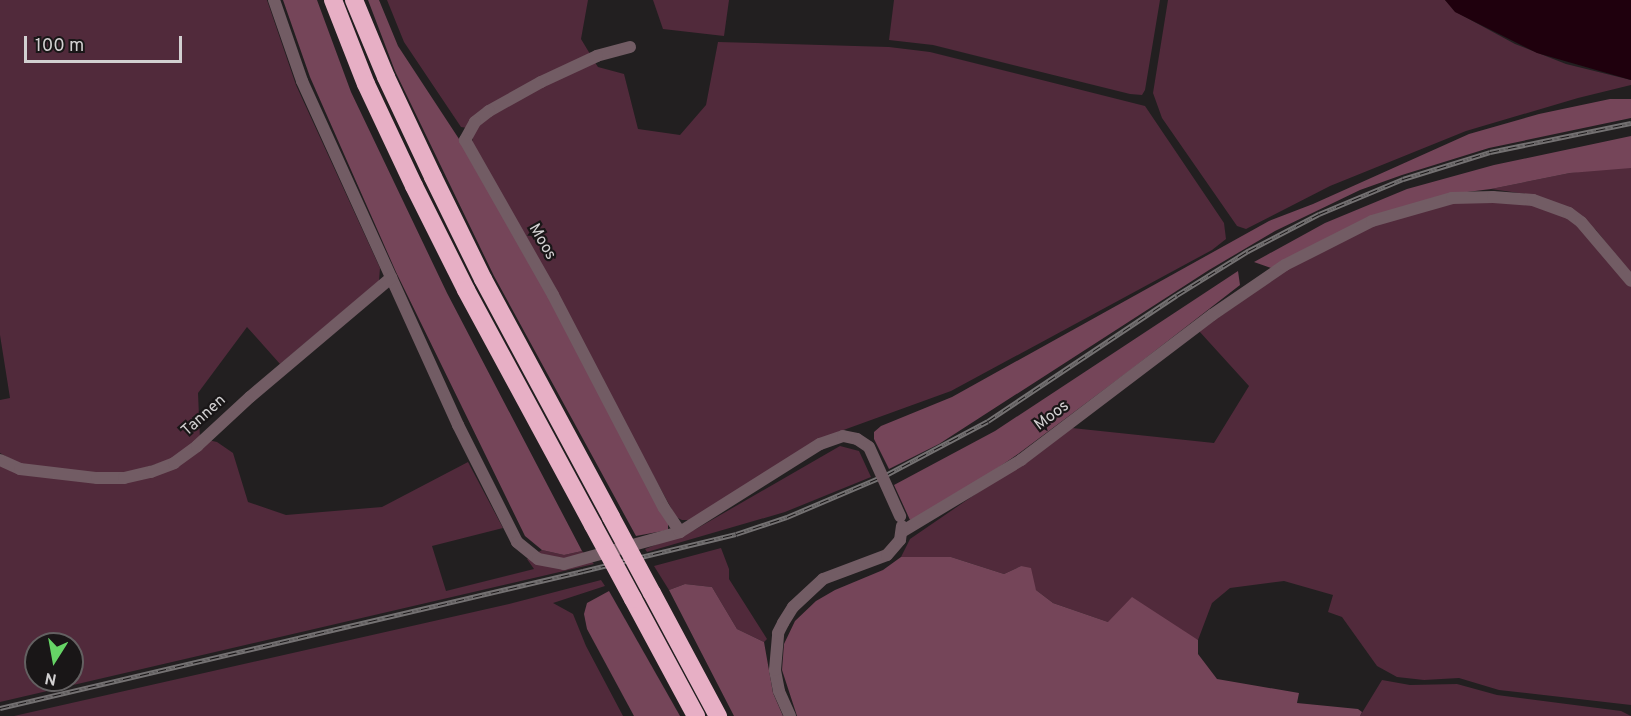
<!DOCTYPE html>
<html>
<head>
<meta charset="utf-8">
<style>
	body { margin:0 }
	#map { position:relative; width:1631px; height:716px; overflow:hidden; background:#221f20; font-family:Overpass,sans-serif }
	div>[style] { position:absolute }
	.green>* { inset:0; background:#512a3b }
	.forest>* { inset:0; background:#754559 }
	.water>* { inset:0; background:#1f000d }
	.minor>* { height:12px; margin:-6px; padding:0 6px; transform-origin:6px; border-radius:6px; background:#725c64 }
	.highway>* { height:18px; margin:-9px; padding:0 9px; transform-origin:9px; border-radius:9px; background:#e7afc5 }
	.rail>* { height:5px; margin-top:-2.5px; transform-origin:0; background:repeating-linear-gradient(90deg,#191617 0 9px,#747172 0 18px); box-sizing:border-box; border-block:2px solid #747172 }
	.minor-bridge>* { height:12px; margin:-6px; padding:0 6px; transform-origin:6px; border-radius:6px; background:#725c64 }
	.highway-bridge>* { height:18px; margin:-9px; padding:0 9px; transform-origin:9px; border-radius:9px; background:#e7afc5 }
	span { translate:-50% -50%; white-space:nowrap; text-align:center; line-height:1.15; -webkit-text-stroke:4.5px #191617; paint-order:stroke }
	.street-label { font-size:16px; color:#d2d0d1 }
	.north { position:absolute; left:24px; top:632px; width:60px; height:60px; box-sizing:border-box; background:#191617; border:2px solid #636061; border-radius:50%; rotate:191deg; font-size:16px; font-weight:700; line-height:24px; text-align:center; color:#d2d0d1 }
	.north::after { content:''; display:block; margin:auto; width:21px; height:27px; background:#66d466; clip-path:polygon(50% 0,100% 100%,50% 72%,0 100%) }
	.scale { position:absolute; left:24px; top:36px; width:158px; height:27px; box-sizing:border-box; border:3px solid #d2d0d1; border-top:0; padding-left:8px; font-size:18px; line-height:21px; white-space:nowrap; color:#d2d0d1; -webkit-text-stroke:4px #191617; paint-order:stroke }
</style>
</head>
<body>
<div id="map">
	<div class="green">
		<div style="clip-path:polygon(0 0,267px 0,296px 85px,380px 268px,379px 281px,280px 364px,247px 327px,198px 393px,200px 439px,173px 459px,124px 474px,98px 475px,21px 465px,0 453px,0 400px,10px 398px,0 335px)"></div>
		<div style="clip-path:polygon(387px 0,588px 0,581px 39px,590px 54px,467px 128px,461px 127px,404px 42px)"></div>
		<div style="clip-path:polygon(653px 0,729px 0,724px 36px,663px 29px)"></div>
		<div style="clip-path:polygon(894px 0,1160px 0,1145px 90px,1142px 95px,1130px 94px,933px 45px,889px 40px)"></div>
		<div style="clip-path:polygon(1168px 0,1445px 0,1456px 12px,1515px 44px,1566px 64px,1631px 80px,1631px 85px,1578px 98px,1466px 131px,1330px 186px,1246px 229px,1237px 226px,1162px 118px,1153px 93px)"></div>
		<div style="clip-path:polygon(718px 42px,889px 47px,930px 52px,1145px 106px,1224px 223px,1226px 239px,1212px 250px,951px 391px,838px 432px,689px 520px,682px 520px,676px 517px,472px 144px,473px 134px,479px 124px,491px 113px,594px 61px,598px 67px,624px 74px,638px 129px,680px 135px,706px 105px)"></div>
		<div style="clip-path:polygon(1622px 166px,1631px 168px,1631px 274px,1596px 230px,1570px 210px,1533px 195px,1491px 189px,1570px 173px)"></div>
		<div style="clip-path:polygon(1492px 199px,1548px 208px,1579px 225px,1631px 286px,1631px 705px,1499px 690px,1459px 678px,1424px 680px,1397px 677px,1377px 666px,1342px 617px,1328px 612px,1333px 595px,1284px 581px,1230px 588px,1212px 603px,1198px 640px,1108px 622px,1053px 603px,1036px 590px,1021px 566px,1004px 574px,951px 557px,901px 557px,910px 539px,1072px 428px,1214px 443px,1249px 386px,1199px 331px,1291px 267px,1373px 224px,1453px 200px)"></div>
		<div style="clip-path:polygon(evenodd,208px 440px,217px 442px,233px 453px,248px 502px,286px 515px,382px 507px,468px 462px,503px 528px,432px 546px,446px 591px,534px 569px,527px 559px,542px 550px,564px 555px,582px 551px,594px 564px,0 702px,0 466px,125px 482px,208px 440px,36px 644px,72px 644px,72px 680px,36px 680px,36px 644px)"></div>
		<div style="clip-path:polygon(840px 446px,859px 451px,871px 477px,785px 512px,647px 552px,645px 549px,696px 529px)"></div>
		<div style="clip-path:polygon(721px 548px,729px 569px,729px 579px,767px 639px,764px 642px,737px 629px,712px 587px,685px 584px,669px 590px,654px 566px)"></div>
		<div style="clip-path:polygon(601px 580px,605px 586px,553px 603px,573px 614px,586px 646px,623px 716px,14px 716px,509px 604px)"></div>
		<div style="clip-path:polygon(1382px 680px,1410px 685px,1457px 684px,1497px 695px,1621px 711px,1631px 716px,1360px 716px)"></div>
	</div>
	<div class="forest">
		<div style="clip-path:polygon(283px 0,317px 0,351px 92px,447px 293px,582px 551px,564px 555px,542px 550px,525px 536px,396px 272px,310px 77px)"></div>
		<div style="clip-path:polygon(368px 0,379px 0,398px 46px,461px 142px,550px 297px,668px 522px,668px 530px,636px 536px,494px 276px,395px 71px)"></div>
		<div style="clip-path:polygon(1610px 99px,1631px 99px,1631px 118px,1489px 148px,1402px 175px,1360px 190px,1275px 231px,1209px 270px,939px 444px,889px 469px,874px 439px,874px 432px,881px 426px,952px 397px,1269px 221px,1313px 204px,1469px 134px,1539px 114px)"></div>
		<div style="clip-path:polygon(1631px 136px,1631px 168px,1570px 173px,1491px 189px,1451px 194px,1271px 268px,1254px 262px,1325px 223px,1407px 189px,1494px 165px)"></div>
		<div style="clip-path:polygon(1238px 271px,1240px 285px,1129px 371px,1018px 454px,929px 515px,910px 520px,894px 485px,995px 431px)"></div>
		<div style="clip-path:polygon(901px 557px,951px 557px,1004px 574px,1021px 566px,1031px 568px,1036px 590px,1053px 603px,1108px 622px,1132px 597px,1198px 640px,1198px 654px,1217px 679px,1299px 693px,1297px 703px,1358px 709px,1362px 712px,1360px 716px,797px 716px,782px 670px,784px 644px,795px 621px,816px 601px,835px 590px,883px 570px)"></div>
		<div style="clip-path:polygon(685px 584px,712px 587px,737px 629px,764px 642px,773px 693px,783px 716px,734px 716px,669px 590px)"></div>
		<div style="clip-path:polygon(609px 591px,680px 716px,634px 716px,587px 629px,584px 614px,587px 603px)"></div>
	</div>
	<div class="water">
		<div style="clip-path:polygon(1445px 0,1631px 0,1631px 80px,1537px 53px,1455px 12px)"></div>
	</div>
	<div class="minor">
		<div style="left:274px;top:0;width:86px;rotate:70.9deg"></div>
		<div style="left:302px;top:81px;width:378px;rotate:65.6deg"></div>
		<div style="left:458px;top:425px;width:131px;rotate:63.2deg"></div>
		<div style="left:517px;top:542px;width:27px;rotate:39deg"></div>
		<div style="left:538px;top:559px;width:26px;rotate:11deg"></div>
		<div style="left:564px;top:564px;width:120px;rotate:-15.4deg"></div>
		<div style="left:680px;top:532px;width:165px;rotate:-32.2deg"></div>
		<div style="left:820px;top:444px;width:24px;rotate:-19deg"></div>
		<div style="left:843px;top:436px;width:14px;rotate:12deg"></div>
		<div style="left:857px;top:439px;width:14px;rotate:34deg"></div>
		<div style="left:630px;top:47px;width:34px;rotate:165deg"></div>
		<div style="left:597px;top:56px;width:62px;rotate:155.1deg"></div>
		<div style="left:541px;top:82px;width:60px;rotate:150.9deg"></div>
		<div style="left:489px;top:111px;width:18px;rotate:142deg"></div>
		<div style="left:475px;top:122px;width:21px;rotate:119deg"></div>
		<div style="left:465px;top:140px;width:178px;rotate:60.4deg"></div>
		<div style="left:553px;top:295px;width:240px;rotate:62.5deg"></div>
		<div style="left:664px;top:508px;width:29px;rotate:56deg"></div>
		<div style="left:0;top:460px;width:22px;rotate:24deg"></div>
		<div style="left:20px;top:469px;width:78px;rotate:6.7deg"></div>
		<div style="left:97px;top:478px;width:27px"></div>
		<div style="left:124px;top:478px;width:28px;rotate:-13deg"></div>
		<div style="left:151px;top:472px;width:25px;rotate:-21deg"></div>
		<div style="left:174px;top:463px;width:29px;rotate:-36deg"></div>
		<div style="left:197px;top:446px;width:72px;rotate:-42.8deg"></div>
		<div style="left:250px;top:397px;width:185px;rotate:-40.2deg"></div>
		<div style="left:903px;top:531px;width:138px;rotate:-31deg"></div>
		<div style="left:1021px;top:460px;width:240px;rotate:-37.2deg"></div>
		<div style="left:1212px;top:315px;width:88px;rotate:-34.4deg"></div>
		<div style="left:1285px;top:265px;width:97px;rotate:-26.8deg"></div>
		<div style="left:1372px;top:221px;width:83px;rotate:-16deg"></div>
		<div style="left:1452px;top:198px;width:41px;rotate:-1.4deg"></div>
		<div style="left:1493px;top:197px;width:40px;rotate:4.3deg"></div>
		<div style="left:1533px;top:200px;width:38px;rotate:20deg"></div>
		<div style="left:1569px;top:213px;width:15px;rotate:37deg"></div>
		<div style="left:1581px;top:222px;width:77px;rotate:49.7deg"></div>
		<div style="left:790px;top:716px;width:27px;rotate:-114deg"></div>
		<div style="left:779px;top:691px;width:21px;rotate:-101deg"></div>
		<div style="left:775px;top:670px;width:37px;rotate:-85deg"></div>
		<div style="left:778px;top:633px;width:11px;rotate:-63deg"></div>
		<div style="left:783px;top:623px;width:19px;rotate:-58deg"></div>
		<div style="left:793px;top:607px;width:41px;rotate:-43deg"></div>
		<div style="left:823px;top:579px;width:68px;rotate:-20.6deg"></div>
		<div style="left:887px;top:555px;width:20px;rotate:-49deg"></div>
		<div style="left:900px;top:540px;width:14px;rotate:-82deg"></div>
	</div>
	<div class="highway">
		<div style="left:333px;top:0;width:90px;rotate:68.6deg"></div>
		<div style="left:366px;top:84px;width:113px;rotate:64.8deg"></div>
		<div style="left:414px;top:186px;width:116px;rotate:63.4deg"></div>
		<div style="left:466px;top:290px;width:267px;rotate:61.6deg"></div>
		<div style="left:354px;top:0;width:83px;rotate:67.4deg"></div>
		<div style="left:386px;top:77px;width:110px;rotate:64.8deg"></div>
		<div style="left:433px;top:177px;width:114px;rotate:63.9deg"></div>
		<div style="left:483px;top:279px;width:270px;rotate:61.7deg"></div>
		<div style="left:652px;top:593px;width:140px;rotate:61.8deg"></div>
		<div style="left:633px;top:599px;width:133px;rotate:61.7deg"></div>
	</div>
	<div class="rail">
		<div style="left:0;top:708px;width:599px;rotate:-13.22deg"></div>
		<div style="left:583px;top:571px;width:157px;rotate:-13.6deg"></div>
		<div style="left:736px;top:534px;width:54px;rotate:-18.4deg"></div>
		<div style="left:787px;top:517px;width:108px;rotate:-23deg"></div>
		<div style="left:886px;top:475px;width:115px;rotate:-27.9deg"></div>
		<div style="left:988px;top:421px;width:227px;rotate:-33.7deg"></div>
		<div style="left:1177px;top:295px;width:84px;rotate:-31.8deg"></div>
		<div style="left:1248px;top:251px;width:80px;rotate:-27.5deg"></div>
		<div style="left:1319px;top:214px;width:91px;rotate:-22.6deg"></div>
		<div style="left:1403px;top:179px;width:91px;rotate:-17.2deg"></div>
		<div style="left:1490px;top:152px;width:144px;rotate:-11.6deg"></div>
	</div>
	<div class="minor-bridge">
		<div style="left:869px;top:447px;width:76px;rotate:65.8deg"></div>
	</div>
	<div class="highway-bridge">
		<div style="left:611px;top:517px;width:86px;rotate:61.7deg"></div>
		<div style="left:593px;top:525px;width:84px;rotate:61.6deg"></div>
	</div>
	<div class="street-label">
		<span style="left:542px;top:242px;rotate:60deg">Moos</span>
		<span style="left:204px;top:416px;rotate:-42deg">Tannen</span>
		<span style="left:1052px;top:416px;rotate:-37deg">Moos</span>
	</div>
	<div class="north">N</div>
	<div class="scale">100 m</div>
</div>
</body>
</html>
